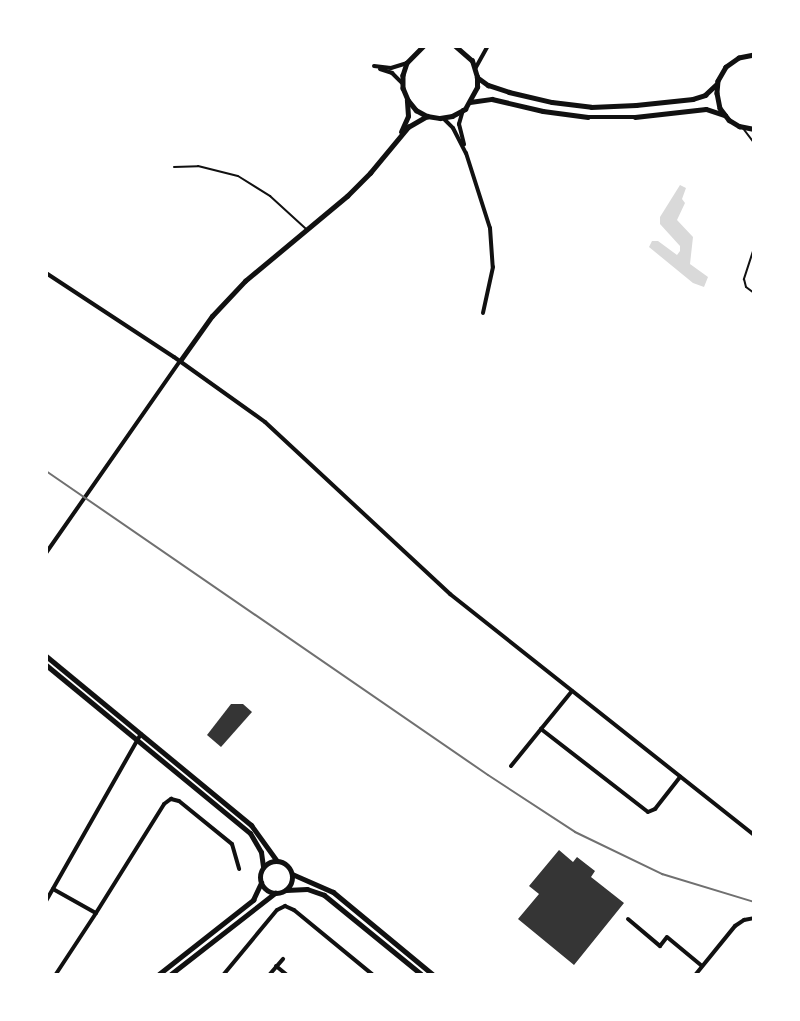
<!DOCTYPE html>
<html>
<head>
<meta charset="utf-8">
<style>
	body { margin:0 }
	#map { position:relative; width:800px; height:1021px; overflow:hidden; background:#fff; font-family:Quicksand,sans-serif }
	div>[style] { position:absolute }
	.water>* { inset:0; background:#d9d9d9 }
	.building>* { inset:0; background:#353535 }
	.service>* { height:2px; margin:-1px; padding:0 1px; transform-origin:1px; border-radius:1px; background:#111 }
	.minor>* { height:4px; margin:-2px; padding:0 2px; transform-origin:2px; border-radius:2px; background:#111 }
	.tertiary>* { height:4.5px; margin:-2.25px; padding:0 2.25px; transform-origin:2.25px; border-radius:2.25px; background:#111 }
	.secondary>* { height:5px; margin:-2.5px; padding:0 2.5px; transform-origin:2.5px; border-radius:2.5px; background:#111 }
	.secondary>.ring { margin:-2.5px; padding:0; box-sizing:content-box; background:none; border:5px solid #111; border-radius:50% }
	.rail>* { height:2px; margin:-1px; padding:0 1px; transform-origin:1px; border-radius:1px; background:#707070 }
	span { translate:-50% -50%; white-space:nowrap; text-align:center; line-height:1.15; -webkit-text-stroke:5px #fff; paint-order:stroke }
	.frame { position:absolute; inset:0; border:48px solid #fff; pointer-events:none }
</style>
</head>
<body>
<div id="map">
	<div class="water">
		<div style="clip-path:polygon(680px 185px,686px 188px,682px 199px,685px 203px,677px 220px,693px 237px,690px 264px,708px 277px,704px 287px,693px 283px,649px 247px,652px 241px,658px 241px,677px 255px,680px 251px,680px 246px,660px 224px,660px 217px)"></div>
	</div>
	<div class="building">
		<div style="clip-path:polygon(231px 704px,243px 704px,252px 712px,221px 747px,207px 735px)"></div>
		<div style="clip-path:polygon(559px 850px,573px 862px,577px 857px,595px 871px,591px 877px,624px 903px,574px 965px,518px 919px,539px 894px,529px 886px)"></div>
	</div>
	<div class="service">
		<div style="left:742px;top:127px;width:20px;rotate:53deg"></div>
		<div style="left:174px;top:167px;width:24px;rotate:-2deg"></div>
		<div style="left:198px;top:166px;width:41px;rotate:14deg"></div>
		<div style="left:238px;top:176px;width:38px;rotate:32deg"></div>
		<div style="left:270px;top:196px;width:49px;rotate:42.5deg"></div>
		<div style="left:754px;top:248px;width:33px;rotate:108deg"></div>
		<div style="left:744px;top:279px;width:8px;rotate:76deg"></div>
		<div style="left:746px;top:287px;width:10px;rotate:37deg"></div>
	</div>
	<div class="minor">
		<div style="left:374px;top:66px;width:17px;rotate:7deg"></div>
		<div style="left:391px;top:68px;width:17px;rotate:-17deg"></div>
		<div style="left:380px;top:69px;width:13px;rotate:18deg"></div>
		<div style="left:392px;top:73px;width:14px;rotate:45deg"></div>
		<div style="left:475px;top:69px;width:26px;rotate:-61deg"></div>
		<div style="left:463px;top:110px;width:15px;rotate:106deg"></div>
		<div style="left:459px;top:124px;width:21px;rotate:76deg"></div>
		<div style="left:443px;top:118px;width:14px;rotate:45deg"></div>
		<div style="left:453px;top:128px;width:28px;rotate:63deg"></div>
		<div style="left:466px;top:153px;width:79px;rotate:72.3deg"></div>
		<div style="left:490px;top:228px;width:39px;rotate:86deg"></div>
		<div style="left:493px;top:267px;width:47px;rotate:102.3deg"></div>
		<div style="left:46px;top:273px;width:153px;rotate:33.3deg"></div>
		<div style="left:174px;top:357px;width:112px;rotate:35.5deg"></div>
		<div style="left:265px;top:422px;width:253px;rotate:42.9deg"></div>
		<div style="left:450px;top:594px;width:388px;rotate:38.4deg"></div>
		<div style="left:46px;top:553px;width:234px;rotate:-55.1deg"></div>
		<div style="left:572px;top:691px;width:49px;rotate:129.2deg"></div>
		<div style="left:541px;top:729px;width:135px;rotate:37.8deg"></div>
		<div style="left:648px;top:812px;width:8px;rotate:-23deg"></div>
		<div style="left:655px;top:809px;width:41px;rotate:-52deg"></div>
		<div style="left:511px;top:766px;width:48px;rotate:-51deg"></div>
		<div style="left:53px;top:889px;width:49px;rotate:29.2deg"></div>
		<div style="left:96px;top:913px;width:128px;rotate:-58deg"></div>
		<div style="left:164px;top:804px;width:9px;rotate:-36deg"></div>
		<div style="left:171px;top:799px;width:8px;rotate:14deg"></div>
		<div style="left:179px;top:801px;width:68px;rotate:39.1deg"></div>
		<div style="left:232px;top:844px;width:26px;rotate:74deg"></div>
		<div style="left:46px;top:901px;width:192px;rotate:-60.4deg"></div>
		<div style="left:628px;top:919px;width:42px;rotate:40.2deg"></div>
		<div style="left:660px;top:946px;width:11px;rotate:-52deg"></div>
		<div style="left:667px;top:937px;width:45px;rotate:39.6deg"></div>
		<div style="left:276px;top:966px;width:13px;rotate:39deg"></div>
		<div style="left:56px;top:974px;width:73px;rotate:-56.7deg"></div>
		<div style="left:224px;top:974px;width:83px;rotate:-50.4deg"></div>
		<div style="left:277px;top:910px;width:9px;rotate:-27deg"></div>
		<div style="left:285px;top:906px;width:10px;rotate:24deg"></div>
		<div style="left:294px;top:910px;width:101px;rotate:39.4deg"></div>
		<div style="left:270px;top:974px;width:20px;rotate:-49deg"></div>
		<div style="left:696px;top:974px;width:62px;rotate:-50.9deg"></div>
		<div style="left:735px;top:926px;width:11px;rotate:-34deg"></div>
		<div style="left:744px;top:920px;width:10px;rotate:-11deg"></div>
	</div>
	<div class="tertiary">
		<div style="left:424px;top:46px;width:24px;rotate:135deg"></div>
		<div style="left:407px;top:63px;width:13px;rotate:108deg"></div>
		<div style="left:403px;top:75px;width:13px;rotate:90deg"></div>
		<div style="left:403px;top:88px;width:13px;rotate:67deg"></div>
		<div style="left:408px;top:100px;width:13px;rotate:51deg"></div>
		<div style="left:416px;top:110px;width:13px;rotate:29deg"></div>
		<div style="left:427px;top:116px;width:13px;rotate:9deg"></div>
		<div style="left:440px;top:118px;width:12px;rotate:-9deg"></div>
		<div style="left:452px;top:116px;width:15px;rotate:-28deg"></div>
		<div style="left:465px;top:109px;width:25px;rotate:-61deg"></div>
		<div style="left:477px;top:87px;width:10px;rotate:-90deg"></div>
		<div style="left:477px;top:77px;width:17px;rotate:-107deg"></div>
		<div style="left:472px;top:61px;width:23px;rotate:-139deg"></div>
		<div style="left:754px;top:55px;width:15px;rotate:169deg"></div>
		<div style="left:739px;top:58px;width:16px;rotate:145deg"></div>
		<div style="left:726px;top:67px;width:16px;rotate:120deg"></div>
		<div style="left:718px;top:81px;width:12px;rotate:95deg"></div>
		<div style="left:717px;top:93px;width:15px;rotate:79deg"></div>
		<div style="left:720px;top:108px;width:15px;rotate:53deg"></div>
		<div style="left:729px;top:120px;width:12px;rotate:31deg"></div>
		<div style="left:739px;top:126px;width:15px;rotate:11deg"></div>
		<div style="left:477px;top:77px;width:14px;rotate:36deg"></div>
		<div style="left:488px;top:85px;width:22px;rotate:18deg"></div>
		<div style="left:509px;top:92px;width:44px;rotate:13.1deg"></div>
		<div style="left:552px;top:102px;width:39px;rotate:7deg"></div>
		<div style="left:591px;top:107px;width:45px;rotate:-2.5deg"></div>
		<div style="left:636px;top:105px;width:57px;rotate:-6deg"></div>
		<div style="left:693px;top:99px;width:13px;rotate:-18deg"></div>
		<div style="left:705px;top:95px;width:16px;rotate:-43deg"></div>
		<div style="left:470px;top:102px;width:22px;rotate:-8deg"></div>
		<div style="left:492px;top:99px;width:52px;rotate:13.2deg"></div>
		<div style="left:543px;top:111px;width:45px;rotate:7.6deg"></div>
		<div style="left:588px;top:117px;width:47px"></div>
		<div style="left:635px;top:117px;width:71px;rotate:-6.4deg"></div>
		<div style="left:706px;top:109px;width:20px;rotate:18deg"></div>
		<div style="left:401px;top:132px;width:17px;rotate:-66deg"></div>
		<div style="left:408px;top:116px;width:16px;rotate:-94deg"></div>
		<div style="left:180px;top:361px;width:55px;rotate:-54.6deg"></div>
		<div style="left:212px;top:316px;width:48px;rotate:-46.7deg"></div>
		<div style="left:245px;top:281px;width:133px;rotate:-39.8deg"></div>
		<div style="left:347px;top:196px;width:33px;rotate:-45deg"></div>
		<div style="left:370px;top:173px;width:60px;rotate:-50.4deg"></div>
		<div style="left:408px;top:127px;width:22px;rotate:-30deg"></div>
		<div style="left:159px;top:974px;width:120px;rotate:-38.2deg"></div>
		<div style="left:253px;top:900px;width:19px;rotate:-65deg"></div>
		<div style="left:171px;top:974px;width:132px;rotate:-37.9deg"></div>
	</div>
	<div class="secondary">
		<div style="left:46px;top:656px;width:266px;rotate:39.5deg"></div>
		<div style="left:251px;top:825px;width:44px;rotate:54.2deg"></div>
		<div style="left:46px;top:665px;width:264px;rotate:39.5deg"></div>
		<div style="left:250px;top:833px;width:22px;rotate:60deg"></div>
		<div style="left:261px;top:852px;width:15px;rotate:82deg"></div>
		<div class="ring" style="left:260px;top:861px;width:27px;height:27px"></div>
		<div style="left:292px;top:874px;width:45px;rotate:23.7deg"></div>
		<div style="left:333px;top:892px;width:129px;rotate:39.6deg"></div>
		<div style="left:286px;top:890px;width:21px;rotate:-3deg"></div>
		<div style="left:307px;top:889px;width:18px;rotate:19deg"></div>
		<div style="left:324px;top:895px;width:125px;rotate:39.2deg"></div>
	</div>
	<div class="rail">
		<div style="left:46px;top:471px;width:536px;rotate:34.52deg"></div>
		<div style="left:488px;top:775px;width:104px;rotate:33.2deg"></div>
		<div style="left:575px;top:832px;width:97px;rotate:25.8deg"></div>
		<div style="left:662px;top:874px;width:96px;rotate:16.9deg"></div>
	</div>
	<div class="frame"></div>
</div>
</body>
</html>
